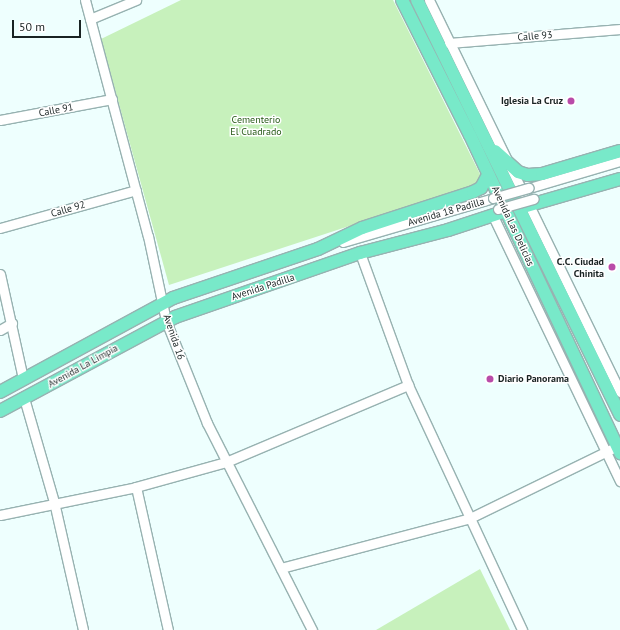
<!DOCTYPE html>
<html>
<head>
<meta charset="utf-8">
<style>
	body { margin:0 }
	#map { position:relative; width:620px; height:630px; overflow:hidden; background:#eefffe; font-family:"PT Sans",sans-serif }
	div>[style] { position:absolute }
	.green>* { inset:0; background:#c7f1bc }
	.roads { filter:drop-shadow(1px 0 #97b2b1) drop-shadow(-1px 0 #97b2b1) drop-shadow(0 1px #97b2b1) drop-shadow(0 -1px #97b2b1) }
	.minor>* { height:9px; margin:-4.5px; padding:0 4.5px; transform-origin:4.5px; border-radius:4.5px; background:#fff }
	.major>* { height:12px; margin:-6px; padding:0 6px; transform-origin:6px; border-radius:6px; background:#78e9c9 }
	.bridges { filter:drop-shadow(1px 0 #97b2b1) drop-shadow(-1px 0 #97b2b1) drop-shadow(0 1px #97b2b1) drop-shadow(0 -1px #97b2b1) }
	.minor-bridge>* { height:9px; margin:-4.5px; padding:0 4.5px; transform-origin:4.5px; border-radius:4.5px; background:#fff }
	.dots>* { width:11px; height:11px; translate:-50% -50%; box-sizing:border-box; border:2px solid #fff; border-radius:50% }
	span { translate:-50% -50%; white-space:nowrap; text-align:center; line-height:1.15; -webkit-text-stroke:3px #fff; paint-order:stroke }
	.street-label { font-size:10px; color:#192323 }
	.poi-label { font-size:10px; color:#192323; font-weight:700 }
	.right { translate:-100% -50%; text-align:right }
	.left { translate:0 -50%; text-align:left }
	.park-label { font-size:10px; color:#245714 }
	.scale { position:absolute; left:12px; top:20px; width:69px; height:18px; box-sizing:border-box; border:2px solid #192323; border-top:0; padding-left:5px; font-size:12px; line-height:14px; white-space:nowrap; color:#192323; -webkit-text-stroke:3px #fff; paint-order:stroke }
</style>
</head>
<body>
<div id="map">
	<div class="green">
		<div style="clip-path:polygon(181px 0,393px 0,484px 182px,169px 285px,101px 39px)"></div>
		<div style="clip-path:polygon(480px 569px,510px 630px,376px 630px)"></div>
	</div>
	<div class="roads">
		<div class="minor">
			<div style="left:85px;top:0;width:244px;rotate:75.1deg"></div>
			<div style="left:148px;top:236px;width:87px;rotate:78deg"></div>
			<div style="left:166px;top:321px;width:110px;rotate:68.1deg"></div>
			<div style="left:207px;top:423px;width:232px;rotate:63.1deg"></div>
			<div style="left:429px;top:0;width:436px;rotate:64deg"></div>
			<div style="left:90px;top:19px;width:50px;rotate:-22.4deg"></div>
			<div style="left:449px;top:43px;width:172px;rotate:-4.7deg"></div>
			<div style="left:0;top:120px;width:114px;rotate:-10.6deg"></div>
			<div style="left:529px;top:188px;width:95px;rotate:-16.5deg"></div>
			<div style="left:493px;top:216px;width:294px;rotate:64.4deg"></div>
			<div style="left:0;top:228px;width:141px;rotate:-15.6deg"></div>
			<div style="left:343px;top:242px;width:156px;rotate:-16.3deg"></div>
			<div style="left:365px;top:251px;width:5px;rotate:158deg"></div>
			<div style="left:360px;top:253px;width:140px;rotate:70deg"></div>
			<div style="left:408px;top:385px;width:270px;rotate:65deg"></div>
			<div style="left:0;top:274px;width:107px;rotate:77.6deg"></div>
			<div style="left:0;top:330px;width:14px;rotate:-30deg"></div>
			<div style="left:24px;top:398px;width:108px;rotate:73.9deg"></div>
			<div style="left:54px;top:502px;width:131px;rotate:77.2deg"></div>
			<div style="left:136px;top:487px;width:147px;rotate:77.4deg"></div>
			<div style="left:0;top:515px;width:139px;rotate:-11.6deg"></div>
			<div style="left:136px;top:487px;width:93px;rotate:-15.5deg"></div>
			<div style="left:226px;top:462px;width:198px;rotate:-22.9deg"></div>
			<div style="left:281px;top:568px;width:196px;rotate:-14.8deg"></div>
			<div style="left:470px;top:518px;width:167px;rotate:-26deg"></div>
		</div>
		<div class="major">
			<div style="left:402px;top:0;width:151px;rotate:63.3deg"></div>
			<div style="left:470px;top:135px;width:352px;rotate:64.7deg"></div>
			<div style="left:417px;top:0;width:462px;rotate:63.9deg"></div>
			<div style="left:495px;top:151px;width:31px;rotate:42deg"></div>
			<div style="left:518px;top:172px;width:10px;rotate:17deg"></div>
			<div style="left:528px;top:175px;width:14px;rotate:-4deg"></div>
			<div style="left:542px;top:174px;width:81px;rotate:-16.4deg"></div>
			<div style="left:523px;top:207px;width:101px;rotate:-16.1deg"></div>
			<div style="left:0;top:392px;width:197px;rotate:-28.5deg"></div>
			<div style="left:173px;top:298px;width:153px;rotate:-18.7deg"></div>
			<div style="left:318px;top:249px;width:49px;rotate:-25.5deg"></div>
			<div style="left:362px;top:228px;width:117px;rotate:-18deg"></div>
			<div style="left:473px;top:192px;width:9px;rotate:-27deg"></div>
			<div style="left:481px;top:188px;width:15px;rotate:-62deg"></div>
			<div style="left:0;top:411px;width:199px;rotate:-28.2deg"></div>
			<div style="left:175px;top:317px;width:196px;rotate:-19.1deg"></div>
			<div style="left:360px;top:253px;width:91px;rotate:-14.6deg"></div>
			<div style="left:448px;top:230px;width:61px;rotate:-18.1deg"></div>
		</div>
	</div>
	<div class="bridges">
		<div class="minor-bridge">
			<div style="left:493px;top:198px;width:37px;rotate:-16deg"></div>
			<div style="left:498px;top:209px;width:37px;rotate:-16deg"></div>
		</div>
	</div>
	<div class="dots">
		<div style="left:571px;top:101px;background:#b94ba9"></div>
		<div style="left:612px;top:267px;background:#b94ba9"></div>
		<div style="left:490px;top:379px;background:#b94ba9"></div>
	</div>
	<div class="street-label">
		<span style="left:535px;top:36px;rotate:-5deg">Calle 93</span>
		<span style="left:56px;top:110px;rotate:-11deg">Calle 91</span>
		<span style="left:68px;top:209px;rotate:-16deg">Calle 92</span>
		<span style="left:446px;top:212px;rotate:-16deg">Avenida 18 Padilla</span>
		<span style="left:513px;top:226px;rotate:65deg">Avenida Las Delicias</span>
		<span style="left:263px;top:287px;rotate:-18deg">Avenida Padilla</span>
		<span style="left:174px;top:337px;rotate:71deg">Avenida 16</span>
		<span style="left:83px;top:366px;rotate:-29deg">Avenida La Limpia</span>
	</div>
	<div class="poi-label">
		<span class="right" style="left:563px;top:101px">Iglesia La Cruz</span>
		<span class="right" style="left:604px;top:267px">C.C. Ciudad<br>Chinita</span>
		<span class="left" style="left:498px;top:379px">Diario Panorama</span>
	</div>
	<div class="park-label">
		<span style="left:256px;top:125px">Cementerio<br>El Cuadrado</span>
	</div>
	<div class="scale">50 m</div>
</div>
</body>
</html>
